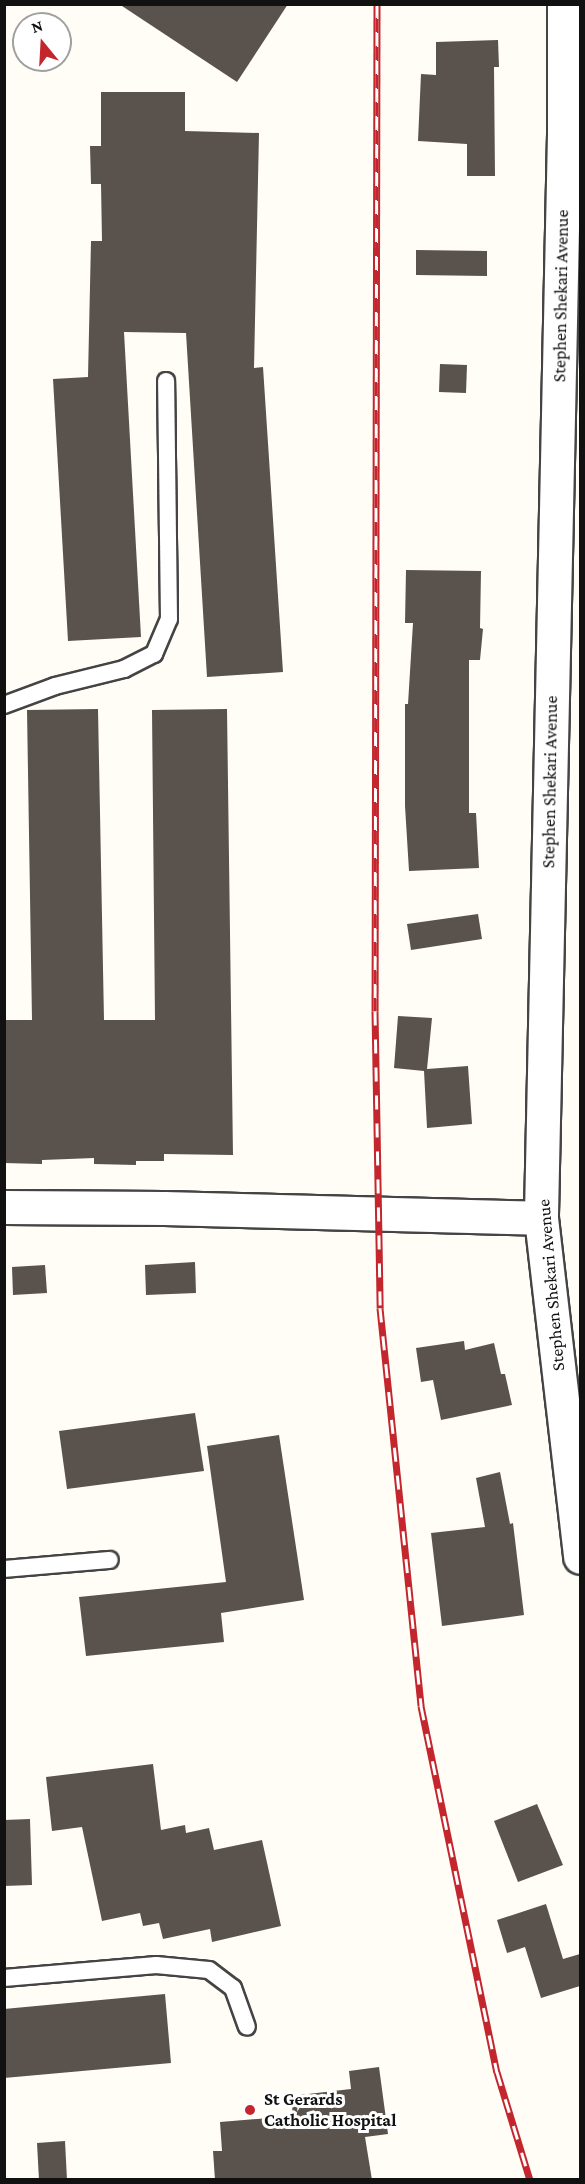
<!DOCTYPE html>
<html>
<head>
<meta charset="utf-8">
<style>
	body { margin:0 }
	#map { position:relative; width:585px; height:2184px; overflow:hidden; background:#fffdf5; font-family:"Crimson Pro",serif }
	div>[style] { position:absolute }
	.building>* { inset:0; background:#5a524d }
	.roads { filter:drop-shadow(2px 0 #444) drop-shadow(-2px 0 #444) drop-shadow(0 2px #444) drop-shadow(0 -2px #444) }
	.lane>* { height:16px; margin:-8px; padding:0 8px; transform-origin:8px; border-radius:8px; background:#fff }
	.street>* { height:33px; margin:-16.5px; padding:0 16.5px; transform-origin:16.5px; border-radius:16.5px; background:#fff }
	.rail>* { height:7px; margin-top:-3.5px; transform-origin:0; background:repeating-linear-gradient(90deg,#fff 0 14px,#c4262e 0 28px); box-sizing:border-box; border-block:2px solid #c4262e }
	.dots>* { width:16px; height:16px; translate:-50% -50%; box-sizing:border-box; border:3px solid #fff; border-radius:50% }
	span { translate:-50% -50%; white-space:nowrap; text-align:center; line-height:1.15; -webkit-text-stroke:6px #fff; paint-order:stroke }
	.street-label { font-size:18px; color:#111 }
	.poi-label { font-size:18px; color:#111; font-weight:700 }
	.left { translate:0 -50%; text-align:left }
	.frame { position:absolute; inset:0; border:6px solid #111; pointer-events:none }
	.north { position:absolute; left:12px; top:12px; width:60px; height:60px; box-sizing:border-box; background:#fff; border:2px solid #a0a0a0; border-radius:50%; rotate:342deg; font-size:16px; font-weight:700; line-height:24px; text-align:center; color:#111 }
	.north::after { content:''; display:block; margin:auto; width:21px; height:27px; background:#c4262e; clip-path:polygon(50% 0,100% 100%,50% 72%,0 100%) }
</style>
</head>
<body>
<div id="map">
	<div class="building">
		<div style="clip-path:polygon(119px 4px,288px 4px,237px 82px)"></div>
		<div style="clip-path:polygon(498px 40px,499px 67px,494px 67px,495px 176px,467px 176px,467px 144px,418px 141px,421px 74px,436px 75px,436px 42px)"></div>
		<div style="clip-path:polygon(101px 92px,185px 92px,185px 131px,259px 133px,254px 368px,263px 367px,283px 672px,207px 677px,186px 333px,124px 332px,141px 637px,68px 641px,53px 379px,88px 377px,91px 241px,102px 241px,101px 184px,91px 184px,90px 146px,101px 146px)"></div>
		<div style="clip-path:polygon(416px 250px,487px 251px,487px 276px,416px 275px)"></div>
		<div style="clip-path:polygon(440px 364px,467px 365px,466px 393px,439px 392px)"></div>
		<div style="clip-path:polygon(406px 570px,481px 571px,480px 628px,483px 629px,480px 660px,469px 660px,469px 813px,476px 813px,479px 868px,409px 871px,405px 806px,405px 704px,408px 704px,413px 623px,405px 623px)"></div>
		<div style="clip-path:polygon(98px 709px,104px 1020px,155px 1020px,152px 710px,227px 709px,233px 1155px,164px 1154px,164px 1161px,136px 1161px,136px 1165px,94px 1164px,94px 1158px,42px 1160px,42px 1164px,4px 1163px,4px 1020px,32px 1020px,27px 710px)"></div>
		<div style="clip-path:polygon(478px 914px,482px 939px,411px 950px,407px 924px)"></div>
		<div style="clip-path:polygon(398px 1016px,432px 1018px,427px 1069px,468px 1066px,472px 1124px,427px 1128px,424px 1071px,394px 1068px)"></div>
		<div style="clip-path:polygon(195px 1262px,196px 1293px,146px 1295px,145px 1265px)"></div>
		<div style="clip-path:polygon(45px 1265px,47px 1293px,13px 1295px,12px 1267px)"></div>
		<div style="clip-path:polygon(464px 1341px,465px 1350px,494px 1343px,501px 1374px,505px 1374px,512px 1405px,441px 1420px,433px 1380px,421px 1382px,416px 1348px)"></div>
		<div style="clip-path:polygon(195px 1413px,204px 1471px,67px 1489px,59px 1431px)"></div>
		<div style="clip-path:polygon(279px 1435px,304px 1600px,221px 1613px,224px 1642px,86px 1656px,79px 1597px,226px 1582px,207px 1446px)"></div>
		<div style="clip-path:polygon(500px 1472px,510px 1524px,513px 1523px,524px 1615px,442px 1626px,431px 1533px,485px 1527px,476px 1478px)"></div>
		<div style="clip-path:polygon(153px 1764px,161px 1830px,185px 1825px,186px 1833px,209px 1828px,214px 1850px,262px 1840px,281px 1926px,212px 1942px,210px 1929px,163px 1939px,159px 1923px,143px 1926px,140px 1913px,102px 1921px,82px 1827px,52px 1831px,46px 1777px)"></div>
		<div style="clip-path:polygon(537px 1804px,563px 1865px,518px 1882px,494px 1821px)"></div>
		<div style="clip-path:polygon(30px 1819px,32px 1885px,4px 1886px,4px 1820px)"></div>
		<div style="clip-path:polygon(546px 1904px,563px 1959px,580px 1954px,580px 1986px,541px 1998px,525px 1947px,507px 1953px,497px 1920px)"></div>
		<div style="clip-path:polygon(165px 1994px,171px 2063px,4px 2078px,4px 2009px)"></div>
		<div style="clip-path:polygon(379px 2067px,388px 2134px,365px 2137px,372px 2180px,215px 2180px,213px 2151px,222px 2151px,220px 2122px,293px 2116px,291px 2096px,351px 2089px,349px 2071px)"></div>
		<div style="clip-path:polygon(65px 2141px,67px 2180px,39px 2180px,37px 2143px)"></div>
	</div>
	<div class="roads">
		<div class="lane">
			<div style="left:4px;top:705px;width:54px;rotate:-20.4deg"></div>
			<div style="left:55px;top:686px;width:71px;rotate:-13.8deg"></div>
			<div style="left:124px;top:669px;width:34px;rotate:-27deg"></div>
			<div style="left:154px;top:654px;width:38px;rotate:-67deg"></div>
			<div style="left:169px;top:619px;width:238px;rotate:-90.7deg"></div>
			<div style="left:4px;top:1569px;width:106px;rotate:-4.9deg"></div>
			<div style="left:4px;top:1978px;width:153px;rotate:-4.9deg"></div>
			<div style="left:156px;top:1965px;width:53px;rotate:5.4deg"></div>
			<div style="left:209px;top:1970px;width:30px;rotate:37deg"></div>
			<div style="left:233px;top:1988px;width:41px;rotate:70.3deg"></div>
		</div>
		<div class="street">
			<div style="left:564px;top:4px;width:130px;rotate:90deg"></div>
			<div style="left:564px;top:134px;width:1084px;rotate:91.22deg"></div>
			<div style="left:541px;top:1218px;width:341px;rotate:83.4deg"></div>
			<div style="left:4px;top:1207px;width:160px;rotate:0.4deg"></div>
			<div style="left:164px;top:1208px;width:377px;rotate:1.5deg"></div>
		</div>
	</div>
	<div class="rail">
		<div style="left:377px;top:4px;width:1007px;rotate:90.11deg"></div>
		<div style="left:375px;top:1011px;width:297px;rotate:89deg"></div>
		<div style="left:380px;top:1308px;width:400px;rotate:84.1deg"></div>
		<div style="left:421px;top:1706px;width:374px;rotate:78.3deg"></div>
		<div style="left:497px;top:2072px;width:113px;rotate:73deg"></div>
	</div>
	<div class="dots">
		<div style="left:250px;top:2110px;background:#c4262e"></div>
	</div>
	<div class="street-label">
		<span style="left:561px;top:296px;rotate:-89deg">Stephen Shekari Avenue</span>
		<span style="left:550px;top:782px;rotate:-89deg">Stephen Shekari Avenue</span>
		<span style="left:551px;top:1285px;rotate:-95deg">Stephen Shekari Avenue</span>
	</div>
	<div class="poi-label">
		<span class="left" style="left:264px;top:2110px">St Gerards<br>Catholic Hospital</span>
	</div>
	<div class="frame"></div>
	<div class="north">N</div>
</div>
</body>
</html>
